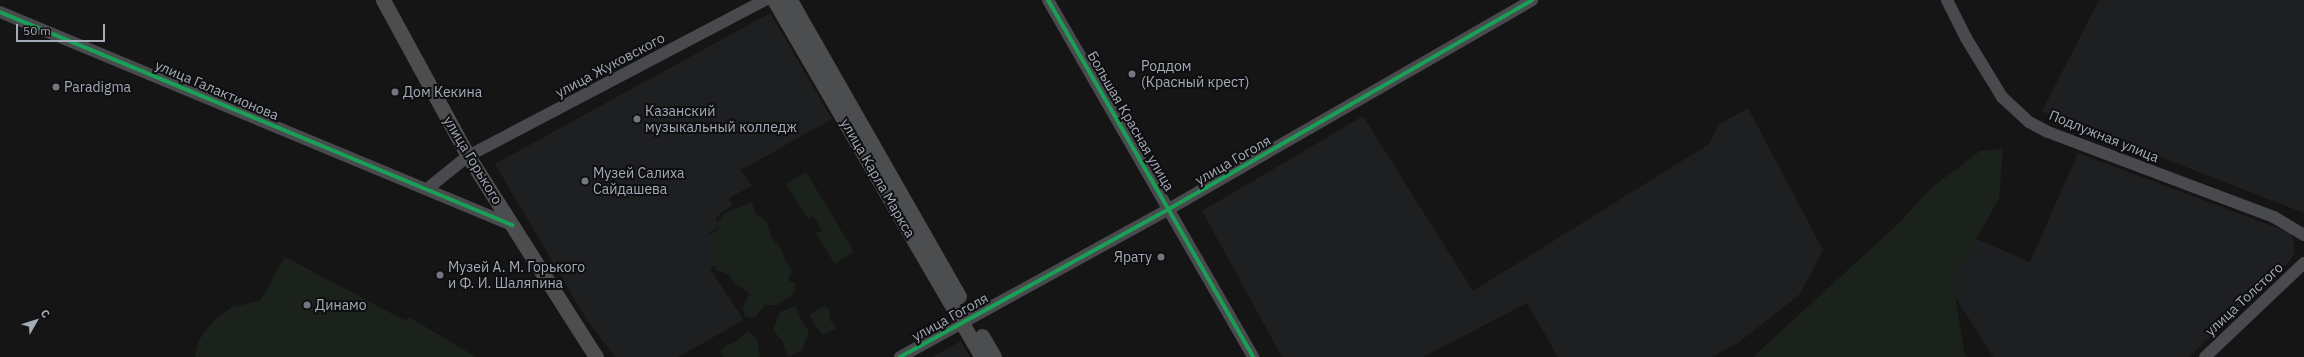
<!DOCTYPE html>
<html>
<head>
<meta charset="utf-8">
<style>
	body { margin:0 }
	#map { position:relative; width:2304px; height:357px; overflow:hidden; background:#151515; font-family:"IBM Plex Sans",sans-serif }
	div>[style] { position:absolute }
	.built>* { inset:0; background:#1e1f21 }
	.green>* { inset:0; background:#1a221b }
	.minor>* { height:12px; margin:-6px; padding:0 6px; transform-origin:6px; border-radius:6px; background:#484a4e }
	.major>* { height:15px; margin:-7.5px; padding:0 7.5px; transform-origin:7.5px; border-radius:7.5px; background:#4b4d4f }
	.cycleway>* { height:4px; margin:-2px; padding:0 2px; transform-origin:2px; border-radius:2px; background:#1a9f57 }
	.dots>* { width:11px; height:11px; translate:-50% -50%; box-sizing:border-box; border:2px solid #0f0f11; border-radius:50% }
	span { translate:-50% -50%; white-space:nowrap; text-align:center; line-height:1.15; -webkit-text-stroke:4px #0f0f11; paint-order:stroke }
	.street-label { font-size:14px; color:#a4abb7 }
	.poi-label { font-size:14px; color:#a4abb7 }
	.left { translate:0 -50%; text-align:left }
	.right { translate:-100% -50%; text-align:right }
	.north { position:absolute; left:16px; top:301px; width:40px; height:40px; -webkit-text-stroke:3px #0f0f11; paint-order:stroke; rotate:51deg; font-size:11px; font-weight:700; line-height:16px; text-align:center; color:#a4abb7 }
	.north::after { content:''; display:block; margin:auto; width:14px; height:18px; background:#a4abb7; clip-path:polygon(50% 0,100% 100%,50% 72%,0 100%) }
	.scale { position:absolute; left:16px; top:24px; width:89px; height:18px; box-sizing:border-box; border:2px solid #a4abb7; border-top:0; padding-left:5px; font-size:12px; line-height:14px; white-space:nowrap; color:#a4abb7; -webkit-text-stroke:3px #0f0f11; paint-order:stroke }
</style>
</head>
<body>
<div id="map">
	<div class="built">
		<div style="clip-path:polygon(2099px 0,2304px 0,2304px 213px,2042px 111px)"></div>
		<div style="clip-path:polygon(770px 13px,832px 119px,741px 170px,752px 186px,729px 198px,732px 205px,715px 218px,720px 226px,709px 233px,724px 258px,710px 269px,744px 320px,678px 357px,615px 357px,585px 317px,495px 164px)"></div>
		<div style="clip-path:polygon(1748px 108px,1823px 250px,1800px 294px,1738px 343px,1712px 357px,1558px 357px,1527px 303px,1423px 357px,1282px 357px,1202px 211px,1363px 116px,1473px 291px,1709px 144px,1718px 125px)"></div>
		<div style="clip-path:polygon(2078px 153px,2283px 230px,2290px 233px,2293px 239px,2295px 252px,2289px 262px,2189px 357px,1993px 357px,1946px 282px,1972px 237px,2030px 262px)"></div>
		<div style="clip-path:polygon(961px 341px,970px 357px,932px 357px)"></div>
	</div>
	<div class="green">
		<div style="clip-path:polygon(2003px 149px,1999px 198px,1953px 281px,1964px 351px,1968px 357px,1753px 357px,1899px 223px,1931px 188px,1980px 151px)"></div>
		<div style="clip-path:polygon(806px 172px,854px 252px,835px 264px,816px 234px,822px 230px,813px 216px,808px 219px,786px 184px)"></div>
		<div style="clip-path:polygon(752px 202px,755px 213px,767px 222px,772px 239px,781px 248px,784px 259px,792px 270px,788px 280px,796px 284px,793px 294px,777px 305px,765px 305px,755px 318px,745px 317px,743px 309px,749px 293px,734px 283px,728px 274px,715px 270px,713px 245px,707px 235px,718px 230px,718px 222px,725px 213px)"></div>
		<div style="clip-path:polygon(285px 257px,406px 321px,409px 317px,476px 357px,195px 357px,199px 340px,213px 321px,232px 307px,260px 301px)"></div>
		<div style="clip-path:polygon(796px 306px,802px 322px,809px 331px,802px 350px,788px 357px,783px 342px,773px 330px,780px 312px)"></div>
		<div style="clip-path:polygon(824px 306px,829px 309px,830px 320px,837px 328px,822px 335px,809px 315px)"></div>
		<div style="clip-path:polygon(748px 331px,756px 337px,760px 357px,724px 357px,720px 352px,726px 345px,736px 342px)"></div>
	</div>
	<div class="minor">
		<div style="left:1048px;top:0;width:412px;rotate:60.1deg"></div>
		<div style="left:1947px;top:0;width:42px;rotate:63.4deg"></div>
		<div style="left:1966px;top:38px;width:69px;rotate:58.6deg"></div>
		<div style="left:2002px;top:97px;width:37px;rotate:43deg"></div>
		<div style="left:2029px;top:122px;width:21px;rotate:28deg"></div>
		<div style="left:2048px;top:132px;width:241px;rotate:20.6deg"></div>
		<div style="left:2274px;top:217px;width:35px;rotate:31deg"></div>
		<div style="left:0;top:12px;width:555px;rotate:22.59deg"></div>
		<div style="left:427px;top:189px;width:53px;rotate:-38.8deg"></div>
		<div style="left:468px;top:156px;width:335px;rotate:-27.7deg"></div>
		<div style="left:900px;top:357px;width:307px;rotate:-28.8deg"></div>
		<div style="left:1169px;top:209px;width:419px;rotate:-29.9deg"></div>
		<div style="left:2205px;top:357px;width:137px;rotate:-43.5deg"></div>
	</div>
	<div class="major">
		<div style="left:383px;top:0;width:178px;rotate:61.4deg"></div>
		<div style="left:468px;top:156px;width:238px;rotate:57.5deg"></div>
		<div style="left:774px;top:0;width:413px;rotate:59.8deg"></div>
		<div style="left:790px;top:0;width:341px;rotate:60.3deg"></div>
		<div style="left:982px;top:336px;width:24px;rotate:60deg"></div>
	</div>
	<div class="cycleway">
		<div style="left:1048px;top:0;width:412px;rotate:60.1deg"></div>
		<div style="left:0;top:12px;width:555px;rotate:22.59deg"></div>
		<div style="left:900px;top:357px;width:307px;rotate:-28.8deg"></div>
		<div style="left:1169px;top:209px;width:419px;rotate:-29.9deg"></div>
	</div>
	<div class="dots">
		<div style="left:1132px;top:74px;background:#72767e"></div>
		<div style="left:56px;top:87px;background:#72767e"></div>
		<div style="left:395px;top:92px;background:#72767e"></div>
		<div style="left:637px;top:119px;background:#72767e"></div>
		<div style="left:585px;top:181px;background:#72767e"></div>
		<div style="left:1161px;top:257px;background:#72767e"></div>
		<div style="left:440px;top:275px;background:#72767e"></div>
		<div style="left:307px;top:305px;background:#72767e"></div>
	</div>
	<div class="street-label">
		<span style="left:610px;top:65px;rotate:-28deg">улица Жуковского</span>
		<span style="left:217px;top:90px;rotate:23deg">улица Галактионова</span>
		<span style="left:1131px;top:121px;rotate:60deg">Большая Красная улица</span>
		<span style="left:2104px;top:136px;rotate:22deg">Подлужная улица</span>
		<span style="left:473px;top:160px;rotate:59deg">улица Горького</span>
		<span style="left:1233px;top:160px;rotate:-30deg">улица Гоголя</span>
		<span style="left:878px;top:178px;rotate:60deg">улица Карла Маркса</span>
		<span style="left:2244px;top:299px;rotate:-43deg">улица Толстого</span>
		<span style="left:950px;top:317px;rotate:-29deg">улица Гоголя</span>
	</div>
	<div class="poi-label">
		<span class="left" style="left:1141px;top:74px">Роддом<br>(Красный крест)</span>
		<span class="left" style="left:64px;top:87px">Paradigma</span>
		<span class="left" style="left:403px;top:92px">Дом Кекина</span>
		<span class="left" style="left:645px;top:119px">Казанский<br>музыкальный колледж</span>
		<span class="left" style="left:593px;top:181px">Музей Салиха<br>Сайдашева</span>
		<span class="right" style="left:1152px;top:257px">Ярату</span>
		<span class="left" style="left:448px;top:275px">Музей А. М. Горького<br>и Ф. И. Шаляпина</span>
		<span class="left" style="left:315px;top:305px">Динамо</span>
	</div>
	<div class="north">С</div>
	<div class="scale">50 m</div>
</div>
</body>
</html>
